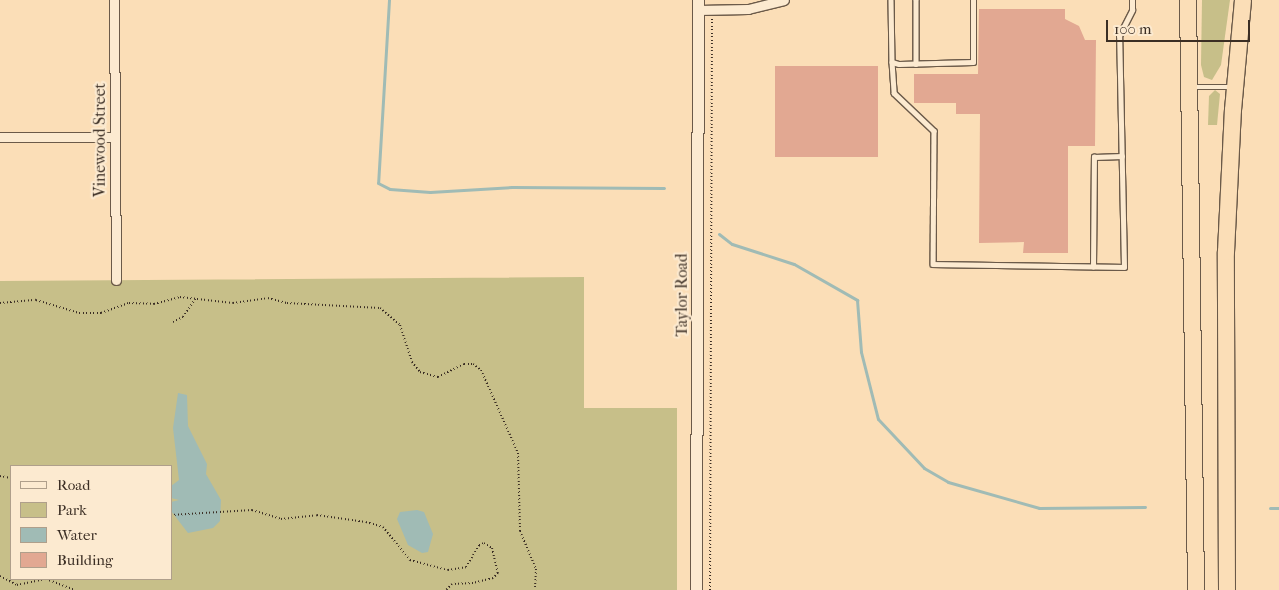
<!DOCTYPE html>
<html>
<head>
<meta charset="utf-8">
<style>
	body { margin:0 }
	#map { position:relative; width:1279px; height:590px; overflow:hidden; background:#fbdeb7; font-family:"IM FELL French Canon",serif }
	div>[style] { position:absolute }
	.green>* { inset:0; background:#c7bf89 }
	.water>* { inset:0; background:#a0bbb5 }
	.stream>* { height:3px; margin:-1.5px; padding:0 1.5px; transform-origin:1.5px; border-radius:1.5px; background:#a0bbb5 }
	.building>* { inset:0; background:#e2a892 }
	.path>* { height:2px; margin-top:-1px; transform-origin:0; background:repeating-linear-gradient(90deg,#3b2e24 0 1px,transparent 0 3.5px) }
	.roads { filter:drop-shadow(1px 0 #6b5a49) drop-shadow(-1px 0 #6b5a49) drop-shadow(0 1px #6b5a49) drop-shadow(0 -1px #6b5a49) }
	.service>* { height:4.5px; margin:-2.25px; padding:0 2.25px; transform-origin:2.25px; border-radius:2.25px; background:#fcead0 }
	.minor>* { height:9px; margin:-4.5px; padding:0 4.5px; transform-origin:4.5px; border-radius:4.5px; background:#fcead0 }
	.tertiary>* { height:11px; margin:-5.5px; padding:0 5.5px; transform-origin:5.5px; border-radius:5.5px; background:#fcead0 }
	.motorway>* { height:16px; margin:-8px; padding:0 8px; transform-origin:8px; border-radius:8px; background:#fbdeb7 }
	span { translate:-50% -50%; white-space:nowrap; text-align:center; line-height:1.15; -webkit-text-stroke:4.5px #fcead0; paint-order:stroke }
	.street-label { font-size:16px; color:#3b2e24 }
	.legend { position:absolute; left:10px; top:465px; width:162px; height:115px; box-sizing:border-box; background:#fcead0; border:1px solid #af9f8b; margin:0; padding:6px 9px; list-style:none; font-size:15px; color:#3b2e24 }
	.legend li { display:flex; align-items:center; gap:10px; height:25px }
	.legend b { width:25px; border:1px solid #af9f8b }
	.scale { position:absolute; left:1106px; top:20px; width:144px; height:22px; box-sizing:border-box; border:2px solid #3b2e24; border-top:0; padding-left:6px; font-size:15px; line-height:18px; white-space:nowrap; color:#3b2e24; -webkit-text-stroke:4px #fcead0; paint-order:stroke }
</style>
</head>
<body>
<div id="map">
	<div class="green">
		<div style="clip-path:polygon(1202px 0,1230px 0,1221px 65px,1212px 80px,1204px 77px,1201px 65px)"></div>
		<div style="clip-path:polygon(1215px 90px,1220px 94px,1217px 125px,1208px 125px,1209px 96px)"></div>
		<div style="clip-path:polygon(evenodd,584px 277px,584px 408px,677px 408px,677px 590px,0 590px,0 281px,584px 277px,11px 466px,171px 466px,171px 579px,11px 579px,11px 466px)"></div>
	</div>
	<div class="water">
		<div style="clip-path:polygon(178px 393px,187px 395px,188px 426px,207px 464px,206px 474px,221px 500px,220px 521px,213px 528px,188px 533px,171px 511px,171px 502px,179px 500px,171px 498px,171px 486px,179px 480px,173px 428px)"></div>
		<div style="clip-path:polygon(417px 510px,424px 512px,433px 534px,428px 552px,422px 553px,408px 545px,397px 519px,400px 512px)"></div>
	</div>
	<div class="stream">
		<div style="left:389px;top:0;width:183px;rotate:93.4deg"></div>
		<div style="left:378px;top:183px;width:13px;rotate:27deg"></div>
		<div style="left:390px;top:189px;width:40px;rotate:4.3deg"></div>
		<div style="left:430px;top:192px;width:82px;rotate:-3.5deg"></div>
		<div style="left:512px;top:187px;width:152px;rotate:0.4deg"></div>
		<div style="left:719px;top:234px;width:16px;rotate:38deg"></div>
		<div style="left:732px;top:244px;width:65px;rotate:17.9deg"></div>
		<div style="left:794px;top:264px;width:73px;rotate:29.7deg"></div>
		<div style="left:857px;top:300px;width:52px;rotate:85.6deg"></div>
		<div style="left:861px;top:352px;width:69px;rotate:75.8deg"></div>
		<div style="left:878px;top:419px;width:67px;rotate:46.8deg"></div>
		<div style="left:924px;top:468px;width:28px;rotate:30deg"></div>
		<div style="left:948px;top:482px;width:95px;rotate:15.9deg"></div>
		<div style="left:1039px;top:508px;width:106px;rotate:-0.5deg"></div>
		<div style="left:1270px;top:508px;width:9px"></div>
	</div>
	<div class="building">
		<div style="clip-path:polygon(979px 9px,1065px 9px,1065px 19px,1079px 26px,1085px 40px,1096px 40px,1095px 146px,1068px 146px,1068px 253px,1023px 253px,1024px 242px,979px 243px,980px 114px,956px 114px,956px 103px,914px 103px,914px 74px,978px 74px)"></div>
		<div style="clip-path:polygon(775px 66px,878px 66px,878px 157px,775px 157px)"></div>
	</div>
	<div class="path">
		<div style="left:0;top:303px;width:36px;rotate:-5deg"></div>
		<div style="left:36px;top:300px;width:45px;rotate:16.8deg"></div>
		<div style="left:79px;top:313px;width:22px"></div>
		<div style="left:101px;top:313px;width:30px;rotate:-20deg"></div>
		<div style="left:129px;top:303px;width:25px;rotate:2deg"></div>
		<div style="left:154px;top:304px;width:27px;rotate:-15deg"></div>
		<div style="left:180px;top:297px;width:53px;rotate:6.5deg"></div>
		<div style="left:233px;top:303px;width:35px;rotate:-8deg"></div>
		<div style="left:268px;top:298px;width:20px;rotate:15deg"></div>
		<div style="left:287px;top:303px;width:93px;rotate:3.1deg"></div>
		<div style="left:380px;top:308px;width:26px;rotate:40deg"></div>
		<div style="left:400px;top:325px;width:39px;rotate:72deg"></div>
		<div style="left:412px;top:362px;width:13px;rotate:51deg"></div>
		<div style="left:420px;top:372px;width:19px;rotate:16deg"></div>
		<div style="left:438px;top:377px;width:29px;rotate:-27deg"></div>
		<div style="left:464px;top:364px;width:9px"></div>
		<div style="left:473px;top:364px;width:10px;rotate:37deg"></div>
		<div style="left:481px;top:370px;width:91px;rotate:66deg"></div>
		<div style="left:518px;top:453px;width:78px;rotate:88.5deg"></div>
		<div style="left:520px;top:531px;width:41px;rotate:67.2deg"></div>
		<div style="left:536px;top:569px;width:21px;rotate:93deg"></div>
		<div style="left:173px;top:322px;width:11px;rotate:-27deg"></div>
		<div style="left:183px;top:317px;width:23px;rotate:-56deg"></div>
		<div style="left:0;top:476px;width:11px;rotate:10deg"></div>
		<div style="left:171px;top:515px;width:81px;rotate:-3.5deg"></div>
		<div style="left:252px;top:510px;width:30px;rotate:17deg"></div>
		<div style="left:281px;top:519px;width:36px;rotate:-6deg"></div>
		<div style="left:317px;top:515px;width:49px;rotate:8.1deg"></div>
		<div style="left:366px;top:522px;width:18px;rotate:16deg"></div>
		<div style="left:383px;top:527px;width:43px;rotate:50.7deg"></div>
		<div style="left:410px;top:560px;width:39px;rotate:15deg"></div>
		<div style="left:448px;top:570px;width:18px;rotate:-9deg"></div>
		<div style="left:466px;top:567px;width:26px;rotate:-59deg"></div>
		<div style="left:479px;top:545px;width:5px;rotate:-22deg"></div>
		<div style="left:484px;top:543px;width:9px;rotate:32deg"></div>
		<div style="left:492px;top:548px;width:26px;rotate:77deg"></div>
		<div style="left:498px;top:573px;width:7px;rotate:135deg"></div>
		<div style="left:493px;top:578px;width:21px;rotate:166deg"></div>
		<div style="left:473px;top:583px;width:21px;rotate:177deg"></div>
		<div style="left:452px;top:584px;width:8px;rotate:135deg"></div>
		<div style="left:0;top:576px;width:19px;rotate:28deg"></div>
		<div style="left:17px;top:585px;width:30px;rotate:-12deg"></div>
		<div style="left:46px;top:579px;width:30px;rotate:21deg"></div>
		<div style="left:710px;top:590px;width:573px;rotate:-89.8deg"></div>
	</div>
	<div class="roads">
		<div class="service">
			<div style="left:891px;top:0;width:62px;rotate:89.1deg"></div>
			<div style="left:892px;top:62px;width:7px;rotate:16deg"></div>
			<div style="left:899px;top:64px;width:74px;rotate:-1.5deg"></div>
			<div style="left:973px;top:62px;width:62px;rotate:-90deg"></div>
			<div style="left:916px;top:0;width:64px;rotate:90deg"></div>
			<div style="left:892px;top:62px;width:31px;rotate:86deg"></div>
			<div style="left:894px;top:93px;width:55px;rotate:43.5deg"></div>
			<div style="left:934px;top:131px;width:133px;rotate:90.4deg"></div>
			<div style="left:933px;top:264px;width:191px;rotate:0.9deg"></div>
			<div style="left:1124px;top:267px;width:231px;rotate:-91.2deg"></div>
			<div style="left:1119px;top:36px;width:29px;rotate:-63deg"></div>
			<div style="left:1132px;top:10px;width:10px;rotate:-90deg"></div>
			<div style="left:1194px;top:87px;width:37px"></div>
			<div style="left:1093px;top:267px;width:110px;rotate:-89.5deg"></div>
			<div style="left:1094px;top:157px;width:28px;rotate:-2deg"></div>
		</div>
		<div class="minor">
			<div style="left:114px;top:0;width:280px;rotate:89.6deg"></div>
			<div style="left:698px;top:10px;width:50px;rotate:-1.1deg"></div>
			<div style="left:748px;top:9px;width:37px;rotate:-14deg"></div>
			<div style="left:0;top:137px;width:114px"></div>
		</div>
		<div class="tertiary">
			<div style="left:696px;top:590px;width:590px;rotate:-89.81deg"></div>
		</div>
		<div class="motorway">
			<div style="left:1188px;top:0;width:590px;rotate:89.22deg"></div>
			<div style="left:1227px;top:590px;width:338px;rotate:-90.2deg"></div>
			<div style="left:1226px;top:252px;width:142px;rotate:-87.2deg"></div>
			<div style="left:1233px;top:110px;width:110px;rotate:-84.8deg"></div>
		</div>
	</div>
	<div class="street-label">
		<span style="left:100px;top:140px;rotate:-90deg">Vinewood Street</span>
		<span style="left:682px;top:295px;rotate:-90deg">Taylor Road</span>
	</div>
	<ul class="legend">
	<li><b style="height:6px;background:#fcead0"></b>Road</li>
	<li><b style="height:14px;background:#c7bf89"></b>Park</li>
	<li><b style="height:14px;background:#a0bbb5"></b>Water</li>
	<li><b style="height:14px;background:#e2a892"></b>Building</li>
	</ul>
	<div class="scale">100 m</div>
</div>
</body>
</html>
